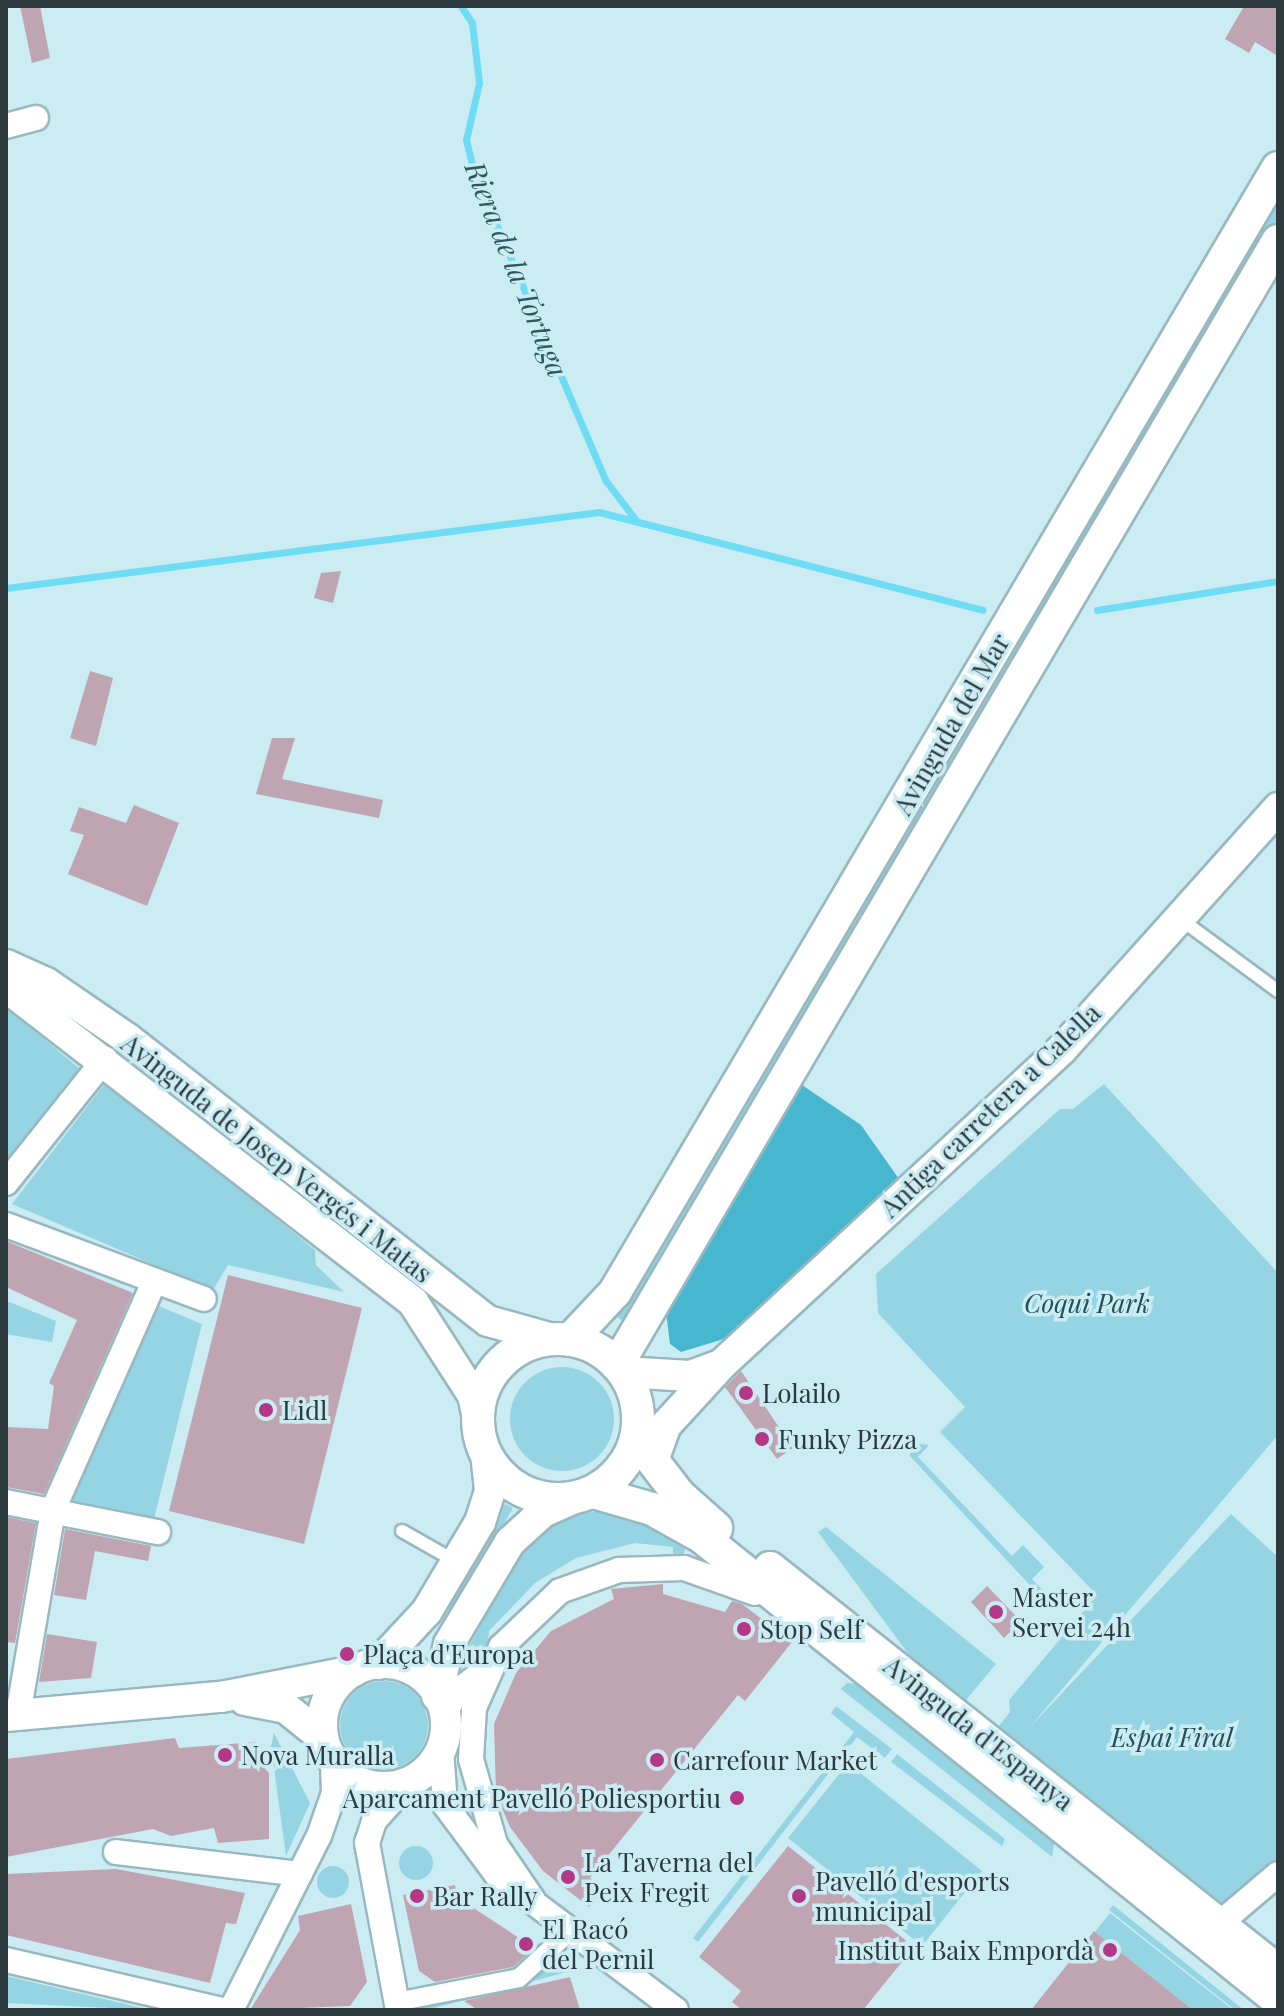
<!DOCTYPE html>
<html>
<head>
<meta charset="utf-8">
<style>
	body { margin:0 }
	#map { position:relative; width:1284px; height:2016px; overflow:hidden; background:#cbecf3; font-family:"Playfair Display",serif }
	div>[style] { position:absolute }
	.green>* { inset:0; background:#95d5e3 }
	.round { border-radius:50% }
	.forest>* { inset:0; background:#46b7ce }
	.stream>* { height:7px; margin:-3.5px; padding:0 3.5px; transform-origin:3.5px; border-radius:3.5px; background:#6edcf3 }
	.building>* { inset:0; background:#bfa5b2 }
	.roads { filter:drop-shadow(2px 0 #98b8c0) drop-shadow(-2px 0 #98b8c0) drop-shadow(0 2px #98b8c0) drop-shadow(0 -2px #98b8c0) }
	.service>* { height:12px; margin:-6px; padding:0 6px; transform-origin:6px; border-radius:6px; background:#fff }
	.pedestrian>* { height:18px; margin:-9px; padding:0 9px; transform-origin:9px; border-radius:9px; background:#fff }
	.minor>* { height:24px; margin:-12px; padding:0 12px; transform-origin:12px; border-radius:12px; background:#fff }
	.tertiary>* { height:30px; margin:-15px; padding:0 15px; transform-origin:15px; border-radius:15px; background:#fff }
	.tertiary>.ring { margin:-15px; padding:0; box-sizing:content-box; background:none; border:30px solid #fff; border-radius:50% }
	.secondary>* { height:32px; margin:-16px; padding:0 16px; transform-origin:16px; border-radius:16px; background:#fff }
	.secondary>.ring { margin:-16px; padding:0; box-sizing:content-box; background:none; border:32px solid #fff; border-radius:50% }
	.dots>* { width:22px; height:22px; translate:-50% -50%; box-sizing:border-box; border:4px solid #cbecf3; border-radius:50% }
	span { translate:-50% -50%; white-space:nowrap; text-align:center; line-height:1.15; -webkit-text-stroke:7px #cbecf3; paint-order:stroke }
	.street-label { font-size:26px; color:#2d3a3d }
	.park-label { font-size:26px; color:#20505a; font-style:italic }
	.poi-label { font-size:26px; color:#2d3a3d }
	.left { translate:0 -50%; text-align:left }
	.right { translate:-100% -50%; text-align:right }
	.water-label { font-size:28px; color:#2a5963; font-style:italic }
	.frame { position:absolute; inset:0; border:8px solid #2d3a3d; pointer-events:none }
</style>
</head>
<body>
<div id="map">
	<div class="green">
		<div style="clip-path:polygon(1278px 199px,1278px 226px,626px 1323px,612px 1314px)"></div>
		<div style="clip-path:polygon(6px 1007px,80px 1069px,6px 1169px)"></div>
		<div style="clip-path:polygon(106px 1082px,315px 1250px,316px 1265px,344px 1292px,228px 1265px,213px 1290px,12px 1204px)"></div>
		<div style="clip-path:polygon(1104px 1084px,1278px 1273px,1278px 1435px,1030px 1727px,1231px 1514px,1278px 1557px,1278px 1868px,1228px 1911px,994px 1732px,1010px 1712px,1009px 1700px,1097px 1595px,940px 1432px,965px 1407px,878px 1313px,876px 1274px,1060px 1109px,1073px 1109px)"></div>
		<div style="clip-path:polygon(7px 1301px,56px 1321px,52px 1342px,6px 1334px)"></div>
		<div style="clip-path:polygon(154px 1304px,202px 1324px,154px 1519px,70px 1504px)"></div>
		<div class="round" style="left:510px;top:1367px;width:104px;height:104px"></div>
		<div style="clip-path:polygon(920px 1444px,929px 1445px,918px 1457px,1012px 1556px,1023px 1545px,1044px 1567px,1032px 1579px,1050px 1598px,1066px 1589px,1052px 1609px,909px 1455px)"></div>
		<div style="clip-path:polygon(505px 1504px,513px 1508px,453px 1612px,445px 1605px)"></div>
		<div style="clip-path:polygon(617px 1509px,686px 1544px,683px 1558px,673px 1558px,673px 1547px,635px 1543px,576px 1558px,535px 1583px,489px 1631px,487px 1653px,480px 1658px,466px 1652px,526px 1544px,568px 1515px)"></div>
		<div style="clip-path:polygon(826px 1527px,996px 1664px,961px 1706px,927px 1679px,818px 1532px)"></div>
		<div class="round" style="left:340px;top:1681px;width:88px;height:88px"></div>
		<div style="clip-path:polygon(847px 1683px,859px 1684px,1055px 1839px,1052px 1857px,841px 1689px)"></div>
		<div style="clip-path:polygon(836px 1706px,892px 1749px,885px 1758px,857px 1737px,698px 1942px,693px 1938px,854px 1732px,831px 1713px)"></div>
		<div style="clip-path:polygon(274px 1733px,310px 1803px,286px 1856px,271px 1746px)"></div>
		<div style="clip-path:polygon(897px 1754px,1005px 1839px,1002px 1846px,891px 1762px)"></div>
		<div style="clip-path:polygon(848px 1763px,982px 1871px,922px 1946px,788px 1838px)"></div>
		<div class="round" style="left:399px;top:1846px;width:34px;height:34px"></div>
		<div class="round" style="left:317px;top:1866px;width:32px;height:32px"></div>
		<div style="clip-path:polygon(1113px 1905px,1244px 2010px,1235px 2010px,1109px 1910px)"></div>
		<div style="clip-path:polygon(1110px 1913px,1233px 2010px,1193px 2010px,1095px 1932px)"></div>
		<div style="clip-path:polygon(560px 1959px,574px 1970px,427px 2010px,426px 2004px,524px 1981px)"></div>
		<div style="clip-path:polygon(6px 1976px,151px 2010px,6px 2003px)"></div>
	</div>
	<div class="forest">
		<div style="clip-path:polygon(802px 1085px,861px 1125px,899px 1179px,727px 1338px,681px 1352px,670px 1344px,666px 1312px)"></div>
	</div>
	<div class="stream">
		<div style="left:461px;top:6px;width:20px;rotate:57deg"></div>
		<div style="left:472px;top:23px;width:60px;rotate:83.3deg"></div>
		<div style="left:479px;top:83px;width:58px;rotate:102.8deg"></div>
		<div style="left:466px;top:140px;width:33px;rotate:76deg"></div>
		<div style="left:474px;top:172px;width:336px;rotate:66.9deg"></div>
		<div style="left:606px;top:481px;width:48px;rotate:52.7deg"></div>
		<div style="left:6px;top:588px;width:598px;rotate:-7.3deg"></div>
		<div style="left:599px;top:512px;width:396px;rotate:14.3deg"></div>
		<div style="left:1097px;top:610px;width:183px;rotate:-9.1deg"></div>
	</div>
	<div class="building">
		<div style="clip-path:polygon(20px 6px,40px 6px,50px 58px,32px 63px)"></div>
		<div style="clip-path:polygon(1244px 6px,1278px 6px,1278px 56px,1255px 42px,1249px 53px,1225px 39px)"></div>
		<div style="clip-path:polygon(341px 571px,333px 603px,314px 598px,321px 573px)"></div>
		<div style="clip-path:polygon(90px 671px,113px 678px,96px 746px,70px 738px)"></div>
		<div style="clip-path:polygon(272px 738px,295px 738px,282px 779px,383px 800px,379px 818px,256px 794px)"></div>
		<div style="clip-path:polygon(134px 805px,179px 823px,147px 906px,68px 874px,84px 835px,70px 831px,79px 807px,126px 823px)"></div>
		<div style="clip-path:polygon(6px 1241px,133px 1293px,44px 1494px,6px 1487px,6px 1427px,48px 1429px,54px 1386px,49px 1383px,77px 1320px,6px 1287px)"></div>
		<div style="clip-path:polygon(228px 1275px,362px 1308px,304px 1544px,169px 1511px)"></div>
		<div style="clip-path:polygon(741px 1371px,793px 1448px,777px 1459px,725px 1387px)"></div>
		<div style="clip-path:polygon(6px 1517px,36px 1523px,15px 1643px,6px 1642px)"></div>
		<div style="clip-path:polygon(65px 1529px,151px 1546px,148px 1561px,95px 1551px,86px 1600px,54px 1595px)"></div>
		<div style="clip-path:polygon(663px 1584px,663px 1594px,725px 1612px,732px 1601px,742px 1604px,792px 1642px,745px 1701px,738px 1695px,590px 1878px,603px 1889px,589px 1907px,543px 1871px,510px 1827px,496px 1794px,494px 1724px,516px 1673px,551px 1631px,614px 1599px,611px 1589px)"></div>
		<div style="clip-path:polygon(987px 1586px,1021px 1621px,1004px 1638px,971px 1602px)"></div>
		<div style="clip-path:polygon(47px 1634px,97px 1642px,91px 1678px,39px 1682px)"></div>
		<div style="clip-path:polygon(175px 1738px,179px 1748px,256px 1742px,257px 1760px,269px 1773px,269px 1839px,218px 1843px,214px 1828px,171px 1836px,153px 1829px,6px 1857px,6px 1759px)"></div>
		<div style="clip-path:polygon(788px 1846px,914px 1947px,863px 2010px,742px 2010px,732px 2002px,741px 1991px,699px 1957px)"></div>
		<div style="clip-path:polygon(116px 1869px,245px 1893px,236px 1924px,226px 1923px,210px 1983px,6px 1935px,6px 1874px)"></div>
		<div style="clip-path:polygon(455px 1885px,457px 1897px,534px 1948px,513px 1967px,435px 1982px,419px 1971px,403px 1895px)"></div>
		<div style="clip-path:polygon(351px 1904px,367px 1982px,350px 2006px,250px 2010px,300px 1930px,298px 1916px)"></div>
		<div style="clip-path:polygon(1094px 1931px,1193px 2010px,1031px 2010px)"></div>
		<div style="clip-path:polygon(570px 1977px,580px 2010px,478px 2010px,464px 2001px)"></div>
	</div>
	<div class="roads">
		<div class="service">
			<div style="left:1179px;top:918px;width:123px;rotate:36.4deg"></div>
			<div style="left:402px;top:1531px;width:61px;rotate:29.5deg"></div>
		</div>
		<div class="pedestrian">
			<div style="left:396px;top:2002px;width:125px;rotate:-11deg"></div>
			<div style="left:519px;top:1978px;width:71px;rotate:-42.7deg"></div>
		</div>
		<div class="minor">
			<div style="left:6px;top:126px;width:31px;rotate:-15deg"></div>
			<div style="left:6px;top:1183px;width:159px;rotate:-51.4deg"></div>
			<div style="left:6px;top:1225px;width:211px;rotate:20.5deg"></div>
			<div style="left:6px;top:1502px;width:155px;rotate:11.2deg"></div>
			<div style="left:18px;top:1715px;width:208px;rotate:-80.3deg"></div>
			<div style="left:53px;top:1510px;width:249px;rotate:-66.1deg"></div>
			<div style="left:445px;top:1716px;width:25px;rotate:-67deg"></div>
			<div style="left:455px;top:1693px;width:40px;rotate:-37deg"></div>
			<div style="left:441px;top:1749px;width:56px;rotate:85.9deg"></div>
			<div style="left:445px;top:1805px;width:87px;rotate:53.4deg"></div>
			<div style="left:497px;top:1875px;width:224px;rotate:37deg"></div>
			<div style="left:116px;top:1852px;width:185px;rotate:6.8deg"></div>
			<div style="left:533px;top:1900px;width:68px;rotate:-124.2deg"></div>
			<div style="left:495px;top:1844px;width:88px;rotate:-105.8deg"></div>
			<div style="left:471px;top:1759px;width:51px;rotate:-86.6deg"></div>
			<div style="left:474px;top:1708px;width:67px;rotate:-66.1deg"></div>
			<div style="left:501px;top:1647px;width:81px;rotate:-43.5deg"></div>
			<div style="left:560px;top:1591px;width:63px;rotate:-19.6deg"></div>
			<div style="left:619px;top:1570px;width:65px;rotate:-1.8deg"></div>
			<div style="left:684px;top:1568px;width:75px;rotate:19.4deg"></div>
			<div style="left:1219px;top:1924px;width:77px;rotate:-40.3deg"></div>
			<div style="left:6px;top:1960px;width:223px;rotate:13deg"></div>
			<div style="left:231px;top:2010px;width:195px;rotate:-63.2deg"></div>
			<div style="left:319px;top:1836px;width:46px;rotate:-70.8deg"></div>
			<div style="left:334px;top:1793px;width:33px;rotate:-92deg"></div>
			<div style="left:398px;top:2010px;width:170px;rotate:-100.5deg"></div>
			<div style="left:367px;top:1843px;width:23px;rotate:-72deg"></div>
			<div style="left:374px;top:1821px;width:52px;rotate:-48.1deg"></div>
		</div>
		<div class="tertiary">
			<div style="left:6px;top:965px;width:44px;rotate:24.2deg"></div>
			<div style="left:46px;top:983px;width:99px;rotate:34.3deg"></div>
			<div style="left:128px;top:1039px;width:457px;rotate:38.1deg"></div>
			<div style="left:488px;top:1321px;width:67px;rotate:15.5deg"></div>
			<div style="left:6px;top:987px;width:515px;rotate:37.74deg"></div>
			<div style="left:413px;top:1302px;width:111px;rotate:57.2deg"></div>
			<div style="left:473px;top:1395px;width:30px;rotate:78deg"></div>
			<div style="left:623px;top:1372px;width:67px;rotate:3.4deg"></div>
			<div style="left:690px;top:1376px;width:32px;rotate:-20deg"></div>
			<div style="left:655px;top:1455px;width:32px;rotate:-70deg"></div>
			<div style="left:666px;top:1425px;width:83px;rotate:-47.4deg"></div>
			<div style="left:722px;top:1364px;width:463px;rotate:-42.8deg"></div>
			<div style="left:1062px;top:1049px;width:324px;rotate:-48.1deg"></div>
			<div class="ring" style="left:322px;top:1663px;width:94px;height:94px"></div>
			<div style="left:378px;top:1664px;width:72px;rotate:-47.2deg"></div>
			<div style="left:427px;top:1611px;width:104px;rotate:-59.2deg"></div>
			<div style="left:480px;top:1522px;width:33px;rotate:-72deg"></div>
			<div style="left:490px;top:1491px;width:38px;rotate:-96deg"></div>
			<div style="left:437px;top:1696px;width:53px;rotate:-77deg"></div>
			<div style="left:449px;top:1644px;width:119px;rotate:-59.1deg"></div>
			<div style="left:510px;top:1542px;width:45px;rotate:-42.3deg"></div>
			<div style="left:543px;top:1512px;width:36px;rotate:-24deg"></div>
			<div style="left:245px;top:1700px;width:42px;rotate:11deg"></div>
			<div style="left:286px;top:1708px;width:48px;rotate:39deg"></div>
			<div style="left:6px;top:1716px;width:216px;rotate:-5.1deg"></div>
			<div style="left:221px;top:1697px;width:135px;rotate:-11.1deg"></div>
		</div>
		<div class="secondary">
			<div class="ring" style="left:478px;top:1339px;width:128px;height:128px"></div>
			<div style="left:570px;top:1340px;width:66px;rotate:-46.8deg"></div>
			<div style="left:615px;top:1292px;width:1305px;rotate:-59.47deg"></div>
			<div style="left:617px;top:1365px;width:1304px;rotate:-59.54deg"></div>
			<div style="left:636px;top:1439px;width:71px;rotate:52.5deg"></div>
			<div style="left:679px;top:1495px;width:50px;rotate:41.7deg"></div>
			<div style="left:593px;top:1492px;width:61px;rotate:16.1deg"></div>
			<div style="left:652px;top:1509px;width:57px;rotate:29.2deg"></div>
			<div style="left:702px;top:1537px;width:739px;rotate:38.79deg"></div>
			<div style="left:770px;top:1568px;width:648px;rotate:38.43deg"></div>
		</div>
	</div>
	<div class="dots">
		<div style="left:746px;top:1393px;background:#b53887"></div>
		<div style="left:266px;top:1410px;background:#b53887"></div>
		<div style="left:762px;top:1439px;background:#b53887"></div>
		<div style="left:996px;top:1612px;background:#b53887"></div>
		<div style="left:744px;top:1629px;background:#b53887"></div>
		<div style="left:347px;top:1654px;background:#b53887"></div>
		<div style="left:225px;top:1755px;background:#b53887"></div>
		<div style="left:657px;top:1760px;background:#b53887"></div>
		<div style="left:737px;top:1798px;background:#b53887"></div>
		<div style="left:568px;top:1877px;background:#b53887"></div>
		<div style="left:417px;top:1896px;background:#b53887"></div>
		<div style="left:799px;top:1896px;background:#b53887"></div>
		<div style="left:526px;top:1944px;background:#b53887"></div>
		<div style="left:1110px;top:1950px;background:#b53887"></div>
	</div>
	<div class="street-label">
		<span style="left:951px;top:724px;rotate:-60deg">Avinguda del Mar</span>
		<span style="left:990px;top:1110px;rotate:-44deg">Antiga carretera a Calella</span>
		<span style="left:277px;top:1158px;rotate:38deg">Avinguda de Josep Vergés i Matas</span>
		<span style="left:979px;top:1733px;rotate:38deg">Avinguda d'Espanya</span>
	</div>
	<div class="park-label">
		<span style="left:1087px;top:1303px">Coqui Park</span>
		<span style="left:1172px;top:1737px">Espai Firal</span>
	</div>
	<div class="poi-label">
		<span class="left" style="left:762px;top:1393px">Lolailo</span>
		<span class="left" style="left:282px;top:1410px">Lidl</span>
		<span class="left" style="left:778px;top:1439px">Funky Pizza</span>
		<span class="left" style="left:1012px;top:1612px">Master<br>Servei 24h</span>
		<span class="left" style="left:760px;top:1629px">Stop Self</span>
		<span class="left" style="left:363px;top:1654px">Plaça d'Europa</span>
		<span class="left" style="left:241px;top:1755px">Nova Muralla</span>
		<span class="left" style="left:673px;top:1760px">Carrefour Market</span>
		<span class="right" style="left:721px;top:1798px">Aparcament Pavelló Poliesportiu</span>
		<span class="left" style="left:584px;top:1877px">La Taverna del<br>Peix Fregit</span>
		<span class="left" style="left:815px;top:1896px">Pavelló d'esports<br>municipal</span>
		<span class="left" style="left:433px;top:1896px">Bar Rally</span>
		<span class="left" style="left:542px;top:1944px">El Racó<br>del Pernil</span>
		<span class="right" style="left:1094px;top:1950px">Institut Baix Empordà</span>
	</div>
	<div class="water-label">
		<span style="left:517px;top:269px;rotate:68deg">Riera de la Tortuga</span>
	</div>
	<div class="frame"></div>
</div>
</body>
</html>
